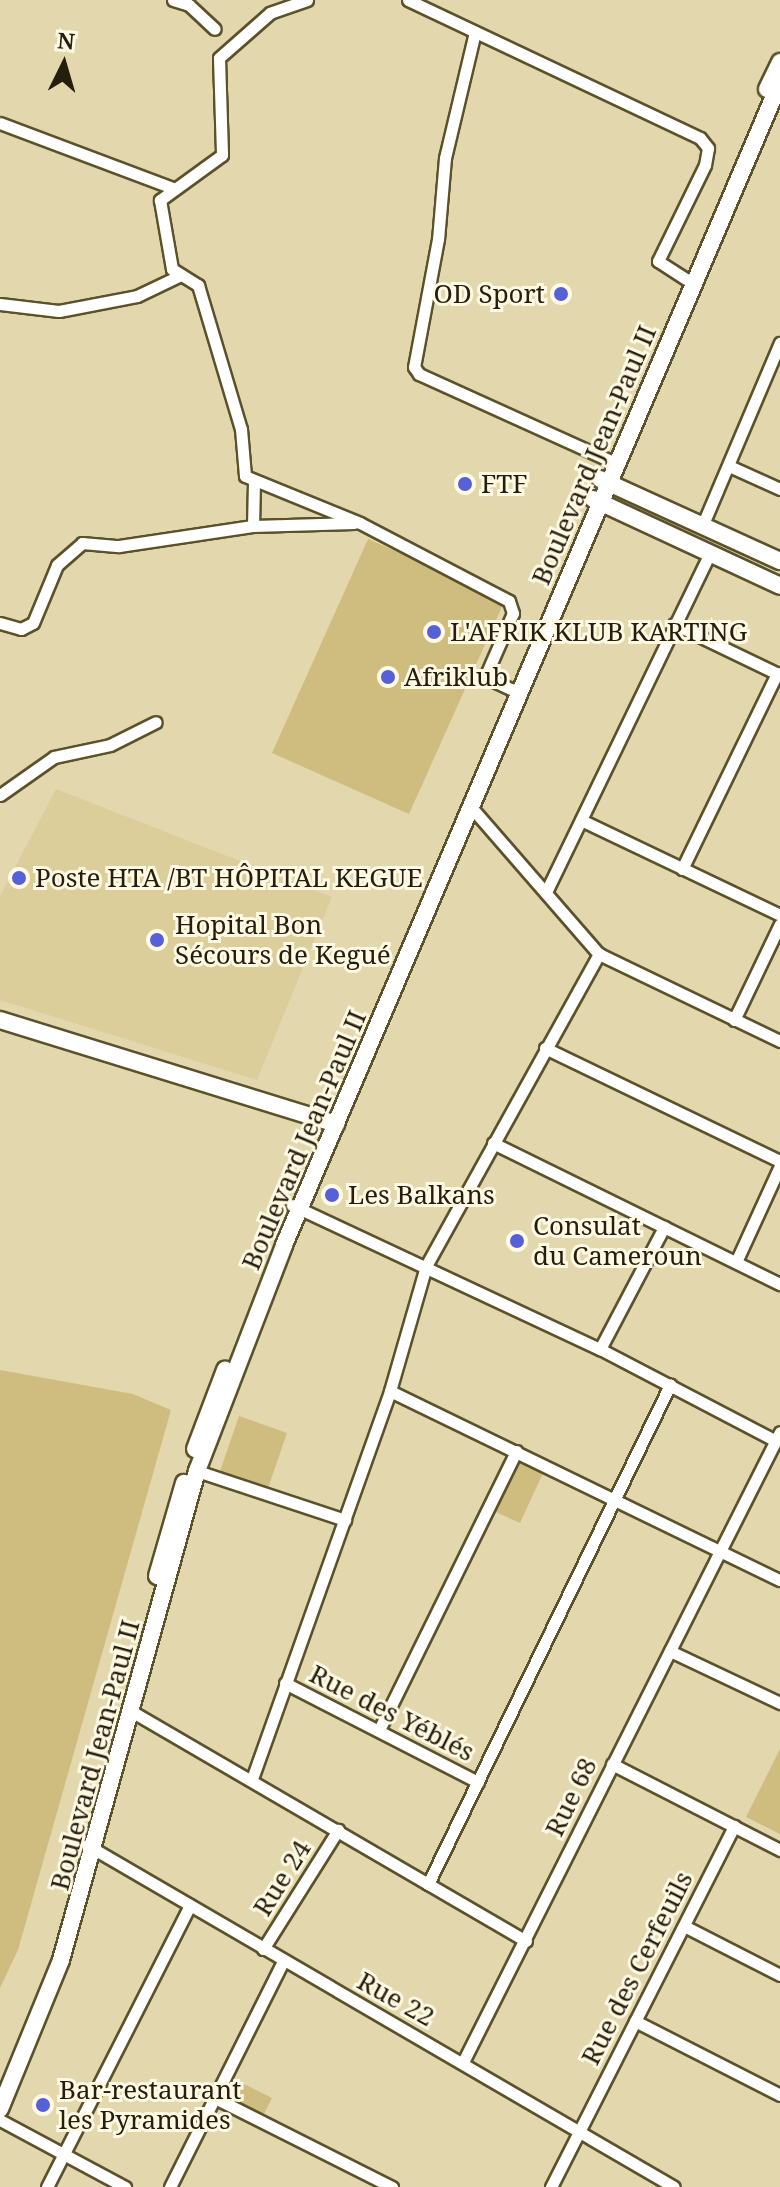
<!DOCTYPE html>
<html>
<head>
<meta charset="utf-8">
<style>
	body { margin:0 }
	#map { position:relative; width:780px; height:2187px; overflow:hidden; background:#e3d8ad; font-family:"Noto Serif",serif }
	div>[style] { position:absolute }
	.built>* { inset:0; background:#dbce9b }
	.green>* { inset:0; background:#cebd7f }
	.roads { filter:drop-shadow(2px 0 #5b512a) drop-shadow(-2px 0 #5b512a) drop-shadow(0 2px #5b512a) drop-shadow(0 -2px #5b512a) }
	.street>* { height:11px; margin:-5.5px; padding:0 5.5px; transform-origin:5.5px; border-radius:5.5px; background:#fff }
	.secondary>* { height:16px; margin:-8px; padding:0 8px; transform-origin:8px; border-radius:8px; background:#fff }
	.dots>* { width:22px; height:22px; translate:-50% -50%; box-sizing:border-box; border:4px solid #fff9e3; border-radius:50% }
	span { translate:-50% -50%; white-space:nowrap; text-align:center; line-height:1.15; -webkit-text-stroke:6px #fff9e3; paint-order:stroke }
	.poi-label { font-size:26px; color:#231e0e }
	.right { translate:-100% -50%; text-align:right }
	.left { translate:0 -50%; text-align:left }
	.street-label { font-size:26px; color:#231e0e }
	.north { position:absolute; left:24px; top:24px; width:80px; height:80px; -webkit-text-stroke:6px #fff9e3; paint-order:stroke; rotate:5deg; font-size:22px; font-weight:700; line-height:32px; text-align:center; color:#231e0e }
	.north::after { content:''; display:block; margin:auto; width:28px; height:36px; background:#231e0e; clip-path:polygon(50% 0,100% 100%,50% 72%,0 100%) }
</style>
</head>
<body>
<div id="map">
	<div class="built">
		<div style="clip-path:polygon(56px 789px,332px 897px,257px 1080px,0 1000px,0 896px)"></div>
	</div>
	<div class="green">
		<div style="clip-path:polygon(368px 539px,505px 600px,409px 814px,272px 753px)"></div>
		<div style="clip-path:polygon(0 1370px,133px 1394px,171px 1410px,18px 1950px,0 1988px)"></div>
		<div style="clip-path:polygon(239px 1416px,287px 1433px,267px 1491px,219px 1474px)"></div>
		<div style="clip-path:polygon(519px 1463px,543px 1473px,520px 1523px,496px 1512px)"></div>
		<div style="clip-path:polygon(780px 1749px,780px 1834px,746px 1817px)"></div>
		<div style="clip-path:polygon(236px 2080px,272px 2098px,263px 2116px,228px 2098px)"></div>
	</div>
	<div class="roads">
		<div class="street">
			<div style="left:173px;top:0;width:17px;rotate:17deg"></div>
			<div style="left:189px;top:5px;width:35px;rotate:43deg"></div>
			<div style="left:307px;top:0;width:39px;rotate:161deg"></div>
			<div style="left:270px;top:13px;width:68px;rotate:138.6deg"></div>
			<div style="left:219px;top:58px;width:97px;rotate:88.2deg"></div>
			<div style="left:222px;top:155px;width:77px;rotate:144deg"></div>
			<div style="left:160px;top:200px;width:70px;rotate:80.1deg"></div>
			<div style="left:172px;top:269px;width:31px;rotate:32deg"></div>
			<div style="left:198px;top:285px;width:150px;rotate:73.4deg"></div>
			<div style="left:241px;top:429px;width:47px;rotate:85.1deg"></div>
			<div style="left:245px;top:476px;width:124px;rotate:22.2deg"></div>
			<div style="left:360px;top:523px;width:168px;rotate:27.6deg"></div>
			<div style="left:509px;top:601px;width:13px;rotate:72deg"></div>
			<div style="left:513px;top:613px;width:70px;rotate:113.6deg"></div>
			<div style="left:485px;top:677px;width:29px;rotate:25deg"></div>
			<div style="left:408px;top:0;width:323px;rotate:25.3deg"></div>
			<div style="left:700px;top:138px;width:13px;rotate:51deg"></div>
			<div style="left:708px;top:148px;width:17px;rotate:100deg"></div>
			<div style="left:705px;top:165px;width:107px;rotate:116.1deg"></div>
			<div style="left:658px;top:261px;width:33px;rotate:33deg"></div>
			<div style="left:475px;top:32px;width:130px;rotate:103.4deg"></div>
			<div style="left:445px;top:158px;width:81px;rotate:94.9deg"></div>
			<div style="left:438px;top:239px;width:130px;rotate:100.6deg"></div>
			<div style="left:414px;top:367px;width:9px;rotate:54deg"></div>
			<div style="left:419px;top:374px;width:215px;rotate:24.4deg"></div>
			<div style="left:0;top:123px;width:185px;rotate:20.6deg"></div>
			<div style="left:0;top:304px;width:59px;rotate:6.8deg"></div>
			<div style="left:59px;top:311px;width:79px;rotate:-10.9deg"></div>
			<div style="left:137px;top:296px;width:49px;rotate:-25.5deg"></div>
			<div style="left:729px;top:466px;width:56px;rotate:24.3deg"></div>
			<div style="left:703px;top:524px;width:197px;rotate:-67deg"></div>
			<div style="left:253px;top:526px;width:44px;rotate:-88.7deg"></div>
			<div style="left:0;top:623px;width:22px;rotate:16deg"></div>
			<div style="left:21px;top:629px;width:13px;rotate:-27deg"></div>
			<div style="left:33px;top:623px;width:63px;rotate:-67.5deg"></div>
			<div style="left:57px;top:565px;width:33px;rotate:-41deg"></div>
			<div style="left:82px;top:543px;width:37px;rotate:5deg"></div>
			<div style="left:119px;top:546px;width:135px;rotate:-8.5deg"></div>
			<div style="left:253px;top:526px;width:101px;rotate:-1.7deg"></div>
			<div style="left:674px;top:624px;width:118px;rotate:25.7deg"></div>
			<div style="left:0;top:795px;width:66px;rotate:-35.1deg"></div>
			<div style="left:54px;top:757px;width:57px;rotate:-12.1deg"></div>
			<div style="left:110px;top:745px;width:51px;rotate:-26.6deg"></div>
			<div style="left:471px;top:807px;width:195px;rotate:49deg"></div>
			<div style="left:599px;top:954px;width:201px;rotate:25.7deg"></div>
			<div style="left:581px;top:820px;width:221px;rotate:25.5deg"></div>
			<div style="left:682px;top:869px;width:218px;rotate:-64.1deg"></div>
			<div style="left:547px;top:890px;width:374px;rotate:-64.2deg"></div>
			<div style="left:734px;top:1020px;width:106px;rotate:-64.4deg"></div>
			<div style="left:545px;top:1048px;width:261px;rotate:25.7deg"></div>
			<div style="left:493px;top:1143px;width:320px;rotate:26.2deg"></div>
			<div style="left:292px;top:1205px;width:340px;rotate:25.1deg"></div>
			<div style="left:600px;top:1349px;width:199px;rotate:27.6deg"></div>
			<div style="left:736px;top:1262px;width:106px;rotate:-65.4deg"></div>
			<div style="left:600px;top:1349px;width:138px;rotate:-62.3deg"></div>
			<div style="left:390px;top:1391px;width:433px;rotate:25.9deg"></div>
			<div style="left:197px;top:1471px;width:156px;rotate:18.3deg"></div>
			<div style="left:670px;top:1651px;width:122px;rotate:25.3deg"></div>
			<div style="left:285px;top:1683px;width:217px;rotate:27.2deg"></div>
			<div style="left:131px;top:1711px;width:457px;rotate:30.2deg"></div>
			<div style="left:379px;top:1730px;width:311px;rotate:-63.8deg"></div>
			<div style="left:612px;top:1764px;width:189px;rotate:27.1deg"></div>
			<div style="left:252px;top:1779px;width:412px;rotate:-70.4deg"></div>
			<div style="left:390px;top:1391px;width:130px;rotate:-73.9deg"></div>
			<div style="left:426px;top:1266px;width:357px;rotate:-61deg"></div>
			<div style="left:87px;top:1845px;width:679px;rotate:30.23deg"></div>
			<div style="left:428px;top:1884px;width:555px;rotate:-64.13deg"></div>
			<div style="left:684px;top:1926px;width:108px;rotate:27deg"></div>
			<div style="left:263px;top:1949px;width:141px;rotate:-57.8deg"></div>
			<div style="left:635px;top:2021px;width:163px;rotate:27deg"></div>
			<div style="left:463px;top:2062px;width:705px;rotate:-63.29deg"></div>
			<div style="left:217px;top:2099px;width:196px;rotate:26.7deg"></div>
			<div style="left:0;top:2120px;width:142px;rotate:28.2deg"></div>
			<div style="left:47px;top:2187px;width:316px;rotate:-63.1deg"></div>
			<div style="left:170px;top:2187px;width:253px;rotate:-63.4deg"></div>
			<div style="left:551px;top:2187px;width:405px;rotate:-63.1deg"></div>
		</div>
		<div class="secondary">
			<div style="left:767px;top:89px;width:30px;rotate:-64deg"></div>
			<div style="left:600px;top:479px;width:198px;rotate:24.5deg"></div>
			<div style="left:593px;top:499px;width:206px;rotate:24.9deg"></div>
			<div style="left:0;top:1020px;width:352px;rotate:17.2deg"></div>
			<div style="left:195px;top:1449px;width:85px;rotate:-69.2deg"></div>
			<div style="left:157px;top:1576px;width:97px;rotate:-73.8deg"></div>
			<div style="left:0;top:2109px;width:161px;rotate:-67.7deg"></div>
			<div style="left:61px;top:1960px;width:508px;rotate:-74.46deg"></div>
			<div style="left:197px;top:1471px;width:242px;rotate:-68.9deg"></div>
			<div style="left:284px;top:1245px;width:1264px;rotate:-66.9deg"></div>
		</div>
	</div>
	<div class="dots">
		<div style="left:561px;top:294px;background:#5660d7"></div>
		<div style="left:465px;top:484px;background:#5660d7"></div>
		<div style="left:434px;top:632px;background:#5660d7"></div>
		<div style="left:388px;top:677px;background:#5660d7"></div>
		<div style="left:19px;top:878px;background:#5660d7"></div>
		<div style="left:157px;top:940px;background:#5660d7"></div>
		<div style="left:332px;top:1195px;background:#5660d7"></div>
		<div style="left:517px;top:1241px;background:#5660d7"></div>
		<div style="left:43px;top:2105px;background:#5660d7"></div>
	</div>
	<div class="poi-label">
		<span class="right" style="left:545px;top:294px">OD Sport</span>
		<span class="left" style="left:481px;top:484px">FTF</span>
		<span class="left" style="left:450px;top:632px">L'AFRIK KLUB KARTING</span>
		<span class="left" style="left:404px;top:677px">Afriklub</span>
		<span class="left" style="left:35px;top:878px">Poste HTA /BT HÔPITAL KEGUE</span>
		<span class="left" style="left:175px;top:940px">Hopital Bon<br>Sécours de Kegué</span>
		<span class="left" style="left:348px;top:1195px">Les Balkans</span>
		<span class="left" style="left:533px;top:1241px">Consulat<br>du Cameroun</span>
		<span class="left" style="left:59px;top:2105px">Bar-restaurant<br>les Pyramides</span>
	</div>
	<div class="street-label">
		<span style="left:594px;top:455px;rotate:-67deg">Boulevard Jean-Paul II</span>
		<span style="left:304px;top:1140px;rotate:-67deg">Boulevard Jean-Paul II</span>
		<span style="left:392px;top:1713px;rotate:27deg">Rue des Yéblés</span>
		<span style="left:95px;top:1755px;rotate:-75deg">Boulevard Jean-Paul II</span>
		<span style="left:571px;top:1797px;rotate:-64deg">Rue 68</span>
		<span style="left:282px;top:1878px;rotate:-58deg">Rue 24</span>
		<span style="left:637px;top:1968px;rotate:-63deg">Rue des Cerfeuils</span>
		<span style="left:396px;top:1999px;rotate:29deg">Rue 22</span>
	</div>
	<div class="north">N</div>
</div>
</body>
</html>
